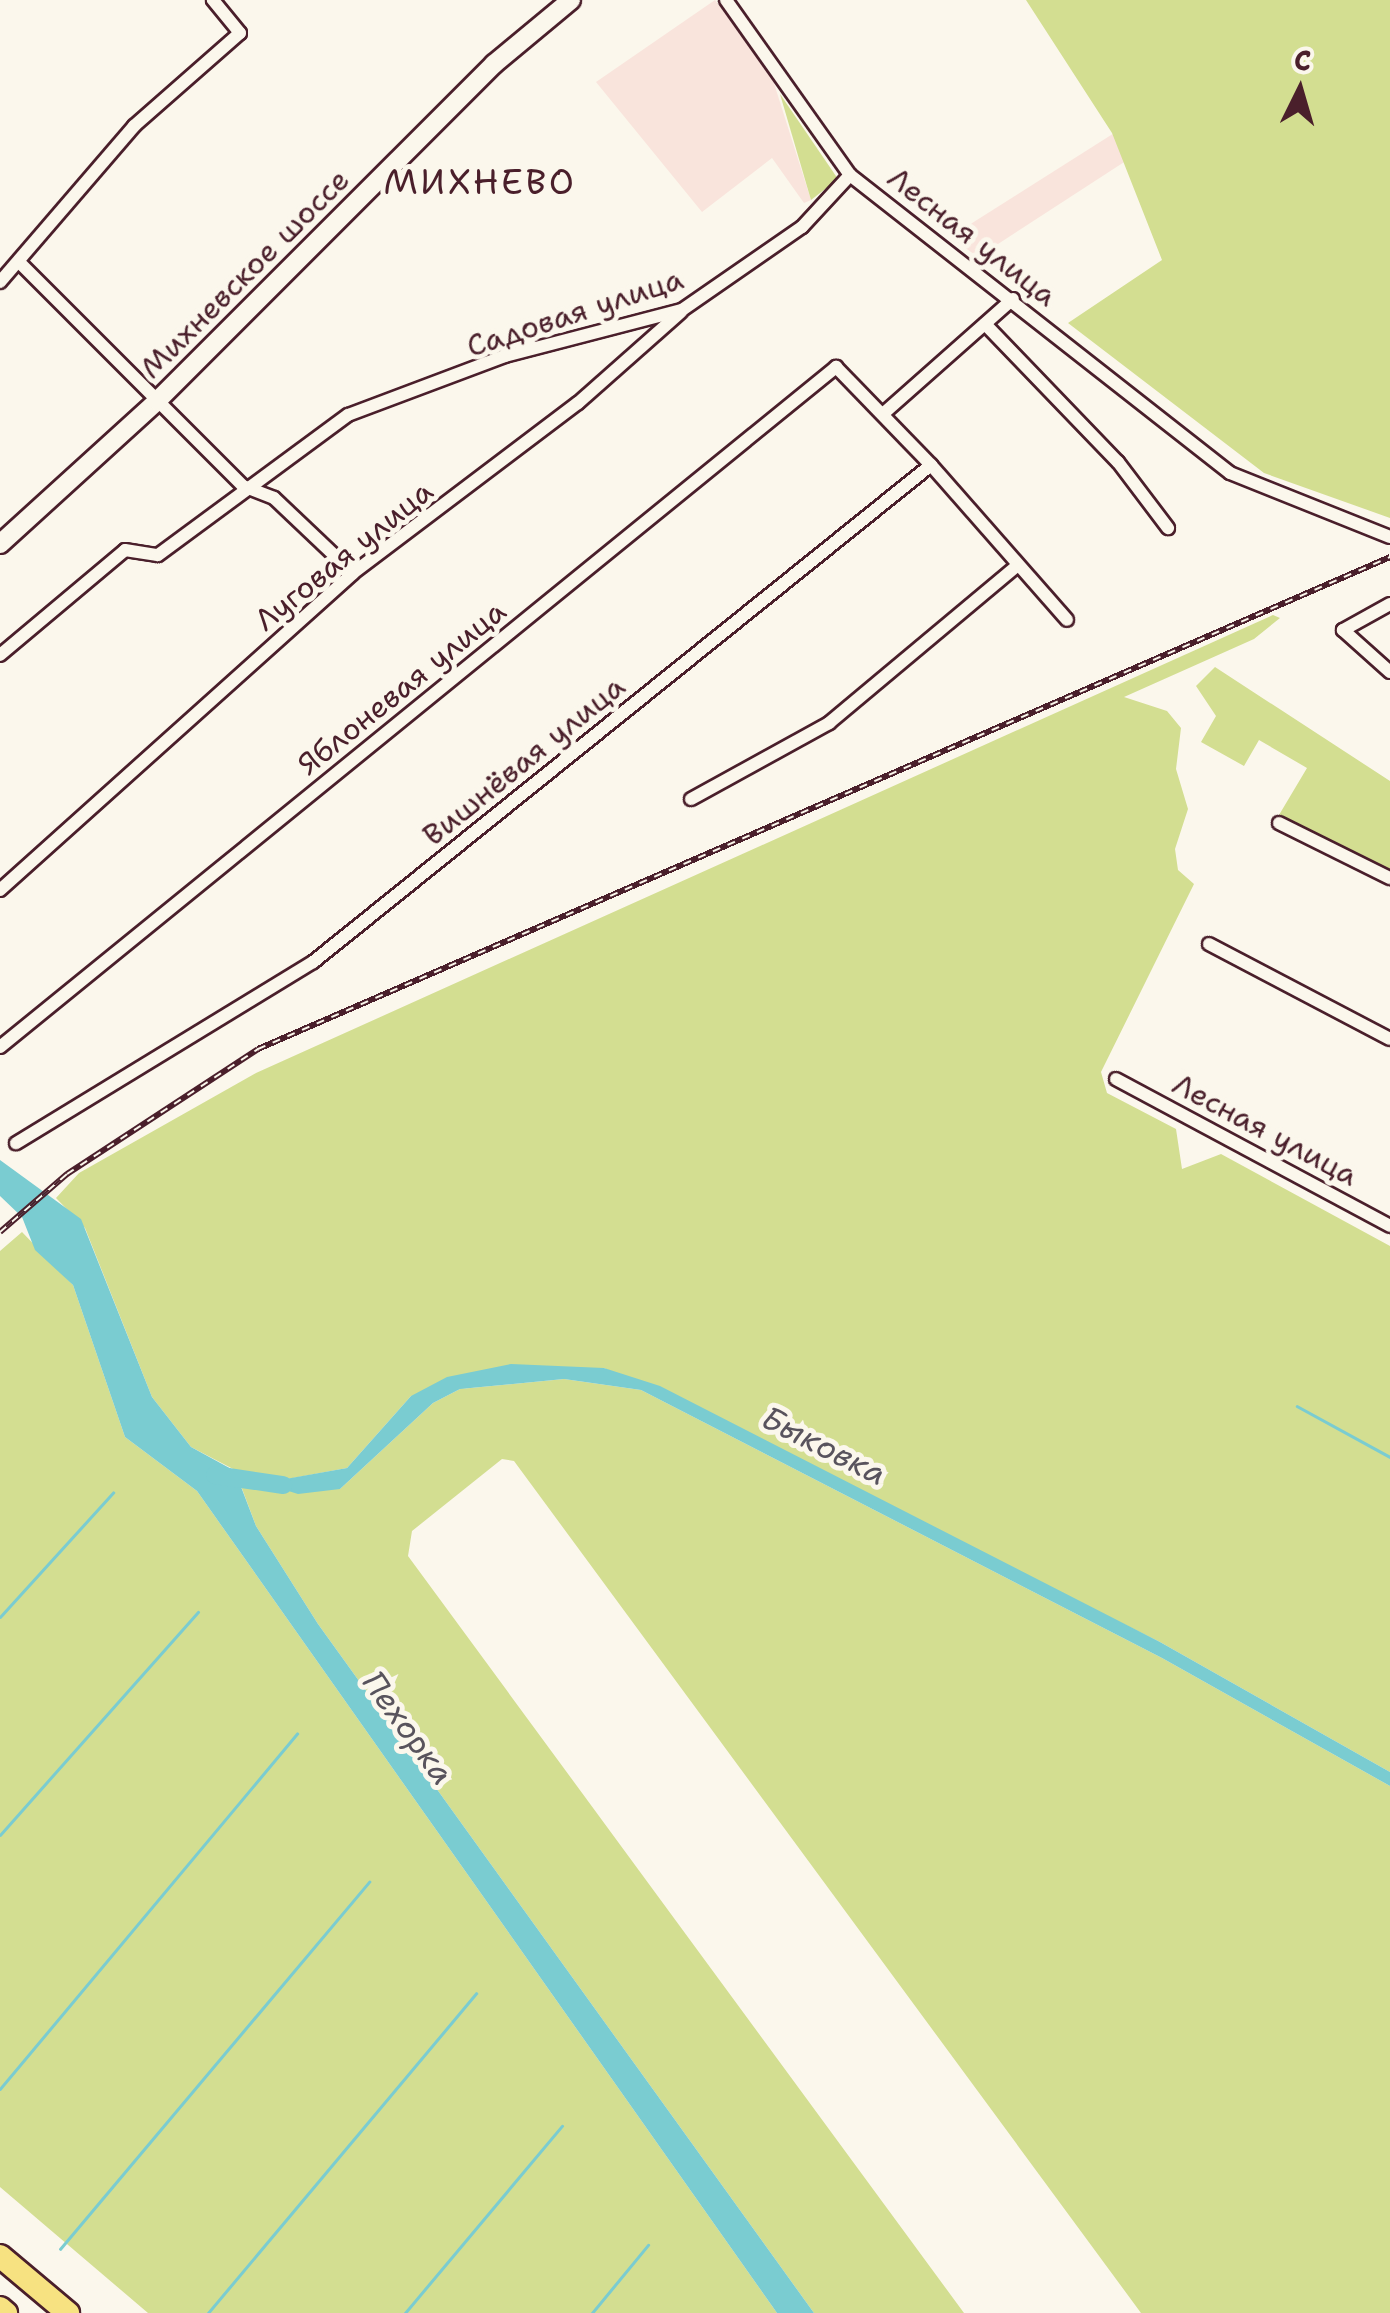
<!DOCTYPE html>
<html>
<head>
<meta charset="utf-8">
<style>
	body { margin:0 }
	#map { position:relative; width:1390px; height:2313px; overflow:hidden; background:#fbf7ec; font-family:"Shantell Sans",sans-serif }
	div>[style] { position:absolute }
	.built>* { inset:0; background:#f9e4dc }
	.green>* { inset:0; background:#d3de91 }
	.water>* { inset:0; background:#7accd1 }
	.stream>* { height:2.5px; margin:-1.25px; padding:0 1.25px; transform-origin:1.25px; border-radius:1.25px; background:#7accd1 }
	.river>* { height:18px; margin:-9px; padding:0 9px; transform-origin:9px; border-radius:9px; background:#7accd1 }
	.roads { filter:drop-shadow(2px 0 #4a1f2b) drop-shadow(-2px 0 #4a1f2b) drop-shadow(0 2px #4a1f2b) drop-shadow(0 -2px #4a1f2b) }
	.street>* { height:12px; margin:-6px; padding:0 6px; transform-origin:6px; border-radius:6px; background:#fbf7ec }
	.secondary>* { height:18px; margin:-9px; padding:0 9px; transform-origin:9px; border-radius:9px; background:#fbf7ec }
	.highway>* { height:22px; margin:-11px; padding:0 11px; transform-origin:11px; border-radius:11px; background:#f7e281 }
	.rail>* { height:6px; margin-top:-3px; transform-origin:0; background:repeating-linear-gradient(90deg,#fbf7ec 0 8px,#4a1f2b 0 16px); box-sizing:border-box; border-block:2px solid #4a1f2b }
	span { translate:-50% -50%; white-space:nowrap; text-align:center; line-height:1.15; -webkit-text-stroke:10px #fbf7ec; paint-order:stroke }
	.street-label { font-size:30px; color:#4a1f2b }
	.water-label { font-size:32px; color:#58535d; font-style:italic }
	.quarter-label { font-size:35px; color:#4a1f2b; letter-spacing:2.5px }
	.north { position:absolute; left:1250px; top:40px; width:100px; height:100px; -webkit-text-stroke:8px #fbf7ec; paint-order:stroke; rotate:5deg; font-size:28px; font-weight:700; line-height:40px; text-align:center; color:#4a1f2b }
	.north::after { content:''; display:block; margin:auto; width:35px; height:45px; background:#4a1f2b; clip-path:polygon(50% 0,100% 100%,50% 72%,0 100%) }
</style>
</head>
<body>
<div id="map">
	<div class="built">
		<div style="clip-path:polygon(715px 0,772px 77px,811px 200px,804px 203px,772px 158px,702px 212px,596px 82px)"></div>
		<div style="clip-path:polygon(1119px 130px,1135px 155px,978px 257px,950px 237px)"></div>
	</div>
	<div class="green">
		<div style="clip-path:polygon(1026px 0,1390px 0,1390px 518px,1264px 473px,1068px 323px,1162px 260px,1112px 133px)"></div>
		<div style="clip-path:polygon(780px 94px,838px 179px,811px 200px)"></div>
		<div style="clip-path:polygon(1273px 615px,1280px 618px,1254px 639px,1124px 697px,1167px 711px,1181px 728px,1176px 769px,1188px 809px,1175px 849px,1178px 870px,1194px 884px,1101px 1072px,1107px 1093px,1176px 1129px,1182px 1169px,1221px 1154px,1390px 1246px,1390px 1772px,1160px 1642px,604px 1368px,411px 1396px,347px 1468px,266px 1483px,340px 1489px,433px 1403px,460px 1389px,564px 1379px,641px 1390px,1162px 1658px,1390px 1786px,1390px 2313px,1141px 2313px,514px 1461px,502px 1459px,412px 1531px,408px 1556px,964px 2313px,814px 2313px,318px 1624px,256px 1526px,235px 1470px,191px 1447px,152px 1397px,85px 1228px,56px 1198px,79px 1173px,256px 1073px)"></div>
		<div style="clip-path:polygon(1215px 667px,1390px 781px,1390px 870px,1279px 815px,1307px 768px,1259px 740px,1244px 766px,1201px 742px,1216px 716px,1196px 686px)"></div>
		<div style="clip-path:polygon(22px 1232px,73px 1285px,125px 1437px,197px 1491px,777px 2313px,148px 2313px,0 2187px,0 1251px)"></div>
	</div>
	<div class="water">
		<div style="clip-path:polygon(0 1160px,81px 1219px,152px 1397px,191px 1447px,235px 1471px,256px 1526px,318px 1624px,814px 2313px,777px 2313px,197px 1491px,125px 1437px,73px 1285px,35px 1250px,22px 1217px,0 1196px)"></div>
		<div style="clip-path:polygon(511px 1364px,604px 1368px,660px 1386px,1160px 1642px,1390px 1772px,1390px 1786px,1162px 1658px,641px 1390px,564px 1379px,460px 1389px,433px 1403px,340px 1489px,298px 1494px,263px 1483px,347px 1468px,411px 1396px,447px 1377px)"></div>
	</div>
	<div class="stream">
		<div style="left:1297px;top:1406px;width:106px;rotate:28.7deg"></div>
		<div style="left:0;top:1617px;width:168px;rotate:-47.7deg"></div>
		<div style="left:0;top:1835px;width:298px;rotate:-48.4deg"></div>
		<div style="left:0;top:2089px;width:463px;rotate:-50.1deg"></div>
		<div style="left:60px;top:2249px;width:480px;rotate:-49.9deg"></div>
		<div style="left:208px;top:2313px;width:417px;rotate:-50deg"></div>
		<div style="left:405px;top:2313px;width:244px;rotate:-50deg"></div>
		<div style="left:592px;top:2313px;width:88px;rotate:-50.5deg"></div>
	</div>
	<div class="river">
		<div style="left:215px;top:1475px;width:69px;rotate:8.4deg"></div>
	</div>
	<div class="roads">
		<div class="street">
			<div style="left:726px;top:0;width:214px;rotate:54.7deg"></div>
			<div style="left:850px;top:175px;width:483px;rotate:38.1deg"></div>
			<div style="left:1230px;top:473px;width:172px;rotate:21.8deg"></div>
			<div style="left:20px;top:263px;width:315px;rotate:45deg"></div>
			<div style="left:243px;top:486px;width:33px;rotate:21deg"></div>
			<div style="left:274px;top:498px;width:109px;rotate:43.5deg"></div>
			<div style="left:0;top:282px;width:206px;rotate:-49.3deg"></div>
			<div style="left:134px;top:126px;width:141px;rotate:-41.3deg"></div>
			<div style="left:240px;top:33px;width:43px;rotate:-129.3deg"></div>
			<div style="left:985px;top:324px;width:192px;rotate:46.1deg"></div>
			<div style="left:1118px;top:462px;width:83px;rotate:52.9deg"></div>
			<div style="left:884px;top:413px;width:172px;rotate:-41.5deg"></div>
			<div style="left:931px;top:465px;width:206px;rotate:48.7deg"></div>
			<div style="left:1390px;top:604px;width:54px;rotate:151deg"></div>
			<div style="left:1343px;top:630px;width:63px;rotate:41.8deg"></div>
			<div style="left:0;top:655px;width:163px;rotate:-40deg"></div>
			<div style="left:125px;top:550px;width:33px;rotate:9deg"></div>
			<div style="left:158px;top:555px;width:236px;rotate:-36.4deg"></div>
			<div style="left:348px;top:415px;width:168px;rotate:-20.6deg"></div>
			<div style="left:505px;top:356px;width:183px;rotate:-14.6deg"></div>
			<div style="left:682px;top:310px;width:146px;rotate:-34.7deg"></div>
			<div style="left:802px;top:227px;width:71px;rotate:-47.3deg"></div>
			<div style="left:691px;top:799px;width:158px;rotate:-28.8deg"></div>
			<div style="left:829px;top:723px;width:245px;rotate:-39.9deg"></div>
			<div style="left:1279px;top:823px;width:124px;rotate:26.4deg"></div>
			<div style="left:0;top:890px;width:474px;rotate:-41.9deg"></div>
			<div style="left:353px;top:573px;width:282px;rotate:-37.1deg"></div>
			<div style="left:578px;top:403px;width:137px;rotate:-41.5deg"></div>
			<div style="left:1209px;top:944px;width:204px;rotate:27.7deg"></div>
			<div style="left:0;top:1047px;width:1078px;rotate:-39.12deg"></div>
			<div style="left:836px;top:367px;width:136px;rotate:45.9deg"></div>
			<div style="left:931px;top:465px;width:793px;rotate:141.19deg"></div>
			<div style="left:313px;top:962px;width:348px;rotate:148.6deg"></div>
			<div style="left:1116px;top:1079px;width:311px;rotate:28.2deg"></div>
		</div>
		<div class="secondary">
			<div style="left:0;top:544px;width:212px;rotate:-42.3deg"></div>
			<div style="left:157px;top:401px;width:477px;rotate:-45deg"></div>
			<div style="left:494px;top:64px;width:100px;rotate:-39.7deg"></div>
		</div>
		<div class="highway">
			<div style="left:0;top:2256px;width:89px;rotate:40deg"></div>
			<div style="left:0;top:2308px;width:8px;rotate:40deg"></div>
		</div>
	</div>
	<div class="rail">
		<div style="left:0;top:1232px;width:89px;rotate:-40.9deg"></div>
		<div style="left:67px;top:1174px;width:228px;rotate:-33.2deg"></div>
		<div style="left:258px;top:1049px;width:1234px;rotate:-23.49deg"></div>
	</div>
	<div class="street-label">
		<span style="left:972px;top:237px;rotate:38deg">Лесная улица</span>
		<span style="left:245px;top:274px;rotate:-45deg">Михневское шоссе</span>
		<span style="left:575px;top:313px;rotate:-18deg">Садовая улица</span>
		<span style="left:344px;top:556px;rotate:-39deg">Луговая улица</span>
		<span style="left:402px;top:688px;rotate:-39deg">Яблоневая улица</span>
		<span style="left:524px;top:761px;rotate:-39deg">Вишнёвая улица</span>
		<span style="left:1265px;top:1130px;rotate:28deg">Лесная улица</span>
	</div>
	<div class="water-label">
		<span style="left:824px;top:1446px;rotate:27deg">Быковка</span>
		<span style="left:408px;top:1728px;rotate:54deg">Пехорка</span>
	</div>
	<div class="quarter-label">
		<span style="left:480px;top:182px">МИХНЕВО</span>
	</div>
	<div class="north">С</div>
</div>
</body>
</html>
